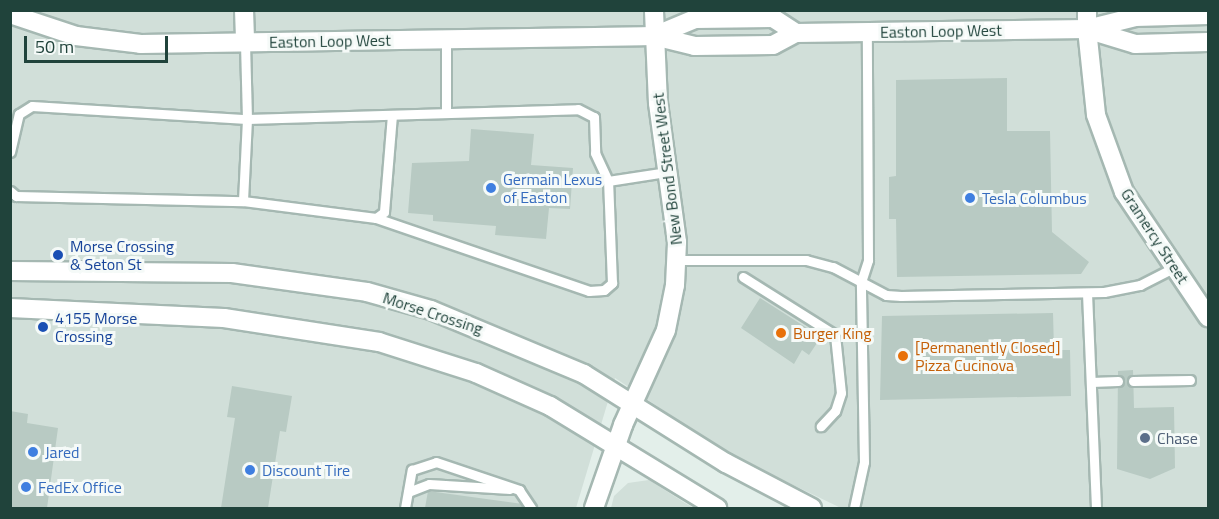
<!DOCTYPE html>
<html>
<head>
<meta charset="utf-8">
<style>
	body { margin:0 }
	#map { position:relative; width:1219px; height:519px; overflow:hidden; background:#e3efea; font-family:"Titillium Web",sans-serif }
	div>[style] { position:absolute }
	.built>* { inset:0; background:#d1dfd9 }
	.building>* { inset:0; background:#b8cac3 }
	.roads { filter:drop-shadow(2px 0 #a5b8b2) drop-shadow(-2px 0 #a5b8b2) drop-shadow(0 2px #a5b8b2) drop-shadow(0 -2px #a5b8b2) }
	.service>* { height:9px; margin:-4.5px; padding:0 4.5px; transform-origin:4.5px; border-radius:4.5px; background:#fff }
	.minor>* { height:18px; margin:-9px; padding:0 9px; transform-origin:9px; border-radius:9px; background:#fff }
	.tertiary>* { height:18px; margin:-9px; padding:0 9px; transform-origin:9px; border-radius:9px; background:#fff }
	.secondary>* { height:18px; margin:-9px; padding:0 9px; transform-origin:9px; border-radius:9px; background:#fff }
	.dots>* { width:16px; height:16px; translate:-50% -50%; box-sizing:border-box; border:3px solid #f5faf8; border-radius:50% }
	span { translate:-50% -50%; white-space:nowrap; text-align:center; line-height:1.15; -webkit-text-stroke:6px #f5faf8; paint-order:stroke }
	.street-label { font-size:16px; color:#20433b }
	.shop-label { font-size:16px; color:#366cbe }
	.left { translate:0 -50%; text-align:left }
	.transit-label { font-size:16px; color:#164399 }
	.food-label { font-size:16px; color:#c56008 }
	.service-label { font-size:16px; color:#4e5e75 }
	.frame { position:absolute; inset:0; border:12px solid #20433b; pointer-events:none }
	.scale { position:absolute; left:24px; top:36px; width:144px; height:27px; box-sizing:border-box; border:3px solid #20433b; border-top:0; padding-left:8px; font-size:18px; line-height:21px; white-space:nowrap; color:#20433b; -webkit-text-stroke:4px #f5faf8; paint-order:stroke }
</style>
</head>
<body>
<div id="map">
	<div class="built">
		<div style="clip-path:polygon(10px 11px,1208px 11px,1208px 508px,841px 508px,729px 454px,615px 378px,576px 508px,11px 508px)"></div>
		<div style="clip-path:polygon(649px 480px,685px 503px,694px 508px,611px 508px,614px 496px,628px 483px)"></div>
	</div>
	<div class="building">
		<div style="clip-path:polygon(1007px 78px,1007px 131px,1050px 131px,1052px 232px,1089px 262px,1081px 274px,897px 277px,896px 219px,889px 219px,889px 177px,896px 176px,896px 80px)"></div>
		<div style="clip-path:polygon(471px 129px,534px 134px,531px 165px,573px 168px,570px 209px,549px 208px,546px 239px,495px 235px,496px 226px,433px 221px,433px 215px,408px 213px,412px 163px,469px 161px)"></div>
		<div style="clip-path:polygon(760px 298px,821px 337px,809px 355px,802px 350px,794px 364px,741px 328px)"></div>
		<div style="clip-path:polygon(1053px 313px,1054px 350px,1070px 350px,1071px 396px,880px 400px,882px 316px)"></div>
		<div style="clip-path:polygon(1133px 370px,1134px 408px,1174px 407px,1175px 468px,1150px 479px,1117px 469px,1118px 371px)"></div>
		<div style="clip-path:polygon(232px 386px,292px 396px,286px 432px,280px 431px,268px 508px,221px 508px,235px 418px,227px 417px)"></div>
		<div style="clip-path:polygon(10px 411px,28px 414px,27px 423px,58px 428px,47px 508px,10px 508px)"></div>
		<div style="clip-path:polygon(428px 491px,523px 504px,522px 508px,425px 508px)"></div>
	</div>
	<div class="roads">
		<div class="service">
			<div style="left:245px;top:43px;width:76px;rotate:88.5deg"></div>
			<div style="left:247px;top:119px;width:331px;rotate:-1.7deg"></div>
			<div style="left:578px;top:109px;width:18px;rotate:27deg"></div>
			<div style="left:594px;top:117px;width:36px;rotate:88deg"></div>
			<div style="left:595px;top:153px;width:31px;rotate:65deg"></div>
			<div style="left:608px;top:181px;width:60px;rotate:-8.7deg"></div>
			<div style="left:446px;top:113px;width:74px;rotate:-90deg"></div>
			<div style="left:10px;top:152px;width:39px;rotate:-77deg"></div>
			<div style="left:19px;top:114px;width:15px;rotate:-32deg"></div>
			<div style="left:32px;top:106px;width:215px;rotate:3.5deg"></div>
			<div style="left:247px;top:119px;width:82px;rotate:92.8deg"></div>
			<div style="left:10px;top:191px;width:8px;rotate:40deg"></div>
			<div style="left:16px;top:196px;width:227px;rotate:1.3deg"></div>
			<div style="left:243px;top:201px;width:134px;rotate:7.3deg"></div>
			<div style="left:376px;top:218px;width:10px;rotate:-37deg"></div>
			<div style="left:384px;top:212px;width:97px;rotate:-85.3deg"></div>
			<div style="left:376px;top:218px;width:225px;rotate:18.9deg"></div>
			<div style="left:589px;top:291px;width:15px;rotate:-4deg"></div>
			<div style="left:604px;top:290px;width:11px;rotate:-41deg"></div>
			<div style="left:612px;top:283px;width:102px;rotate:-92.2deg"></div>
			<div style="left:676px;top:260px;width:130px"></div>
			<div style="left:806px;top:260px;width:28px;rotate:15deg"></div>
			<div style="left:833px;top:267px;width:60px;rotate:27.8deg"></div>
			<div style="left:886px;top:295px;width:15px;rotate:4deg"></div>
			<div style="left:901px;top:296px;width:203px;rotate:-1.1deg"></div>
			<div style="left:1104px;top:292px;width:37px;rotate:-11deg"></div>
			<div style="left:1140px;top:285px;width:39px;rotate:-27deg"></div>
			<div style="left:743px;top:277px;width:109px;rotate:32.2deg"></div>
			<div style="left:835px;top:335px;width:58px;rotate:84.1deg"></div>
			<div style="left:841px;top:393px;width:19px;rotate:108deg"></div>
			<div style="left:835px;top:411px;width:21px;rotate:133deg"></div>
			<div style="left:1087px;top:293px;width:215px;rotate:87.6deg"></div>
			<div style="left:1133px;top:381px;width:57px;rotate:-1deg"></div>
			<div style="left:1091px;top:382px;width:27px;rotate:-2deg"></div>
			<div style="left:408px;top:492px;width:22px;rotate:-21deg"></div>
			<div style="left:429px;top:484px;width:81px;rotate:3.5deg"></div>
			<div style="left:405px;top:508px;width:39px;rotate:-80deg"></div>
			<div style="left:412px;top:470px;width:25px;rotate:-18deg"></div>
			<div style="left:436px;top:462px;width:88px;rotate:18.6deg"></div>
			<div style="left:519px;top:490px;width:22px;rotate:56deg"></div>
			<div style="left:854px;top:508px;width:47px;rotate:-77.7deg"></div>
			<div style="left:864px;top:462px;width:180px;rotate:-91deg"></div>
			<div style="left:861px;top:282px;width:23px;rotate:-72deg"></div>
			<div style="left:868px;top:260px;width:228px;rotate:-90.3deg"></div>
		</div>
		<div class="minor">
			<div style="left:1087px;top:10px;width:19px;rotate:90deg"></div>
			<div style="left:594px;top:508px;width:88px;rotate:-70.7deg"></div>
			<div style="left:623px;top:425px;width:104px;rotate:-65.6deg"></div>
			<div style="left:666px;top:330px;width:46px;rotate:-78.7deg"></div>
			<div style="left:675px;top:285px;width:43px;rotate:-87.3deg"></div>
			<div style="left:677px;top:242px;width:140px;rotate:-97.8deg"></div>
			<div style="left:658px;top:103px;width:93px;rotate:-92.5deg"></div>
		</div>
		<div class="tertiary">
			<div style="left:244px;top:10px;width:33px;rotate:88deg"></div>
			<div style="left:10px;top:14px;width:70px;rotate:18.4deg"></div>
			<div style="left:76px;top:36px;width:65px;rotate:7deg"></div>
			<div style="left:141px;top:44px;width:513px;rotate:-0.89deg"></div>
			<div style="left:654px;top:36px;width:42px;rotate:13.7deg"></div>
			<div style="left:695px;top:46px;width:78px;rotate:-0.7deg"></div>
			<div style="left:773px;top:45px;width:26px;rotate:-28deg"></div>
			<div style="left:796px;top:33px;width:291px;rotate:-0.8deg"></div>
			<div style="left:1087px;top:29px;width:49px;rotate:-14deg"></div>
			<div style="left:1135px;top:17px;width:73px;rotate:-1.6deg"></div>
			<div style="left:1087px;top:29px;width:86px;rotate:84deg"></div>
			<div style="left:1096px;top:115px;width:82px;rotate:70deg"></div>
			<div style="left:1124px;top:192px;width:151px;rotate:56.1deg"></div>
			<div style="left:1089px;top:30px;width:48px;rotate:16.9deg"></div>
			<div style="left:1135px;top:44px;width:73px;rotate:-1.6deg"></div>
			<div style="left:654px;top:36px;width:44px;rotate:-22.5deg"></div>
			<div style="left:695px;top:19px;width:78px;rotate:-0.7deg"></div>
			<div style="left:773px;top:18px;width:27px;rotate:33deg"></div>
		</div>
		<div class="secondary">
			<div style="left:10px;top:271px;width:222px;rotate:0.5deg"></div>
			<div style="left:232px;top:273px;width:136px;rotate:8deg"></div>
			<div style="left:367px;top:292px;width:66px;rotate:15.7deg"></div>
			<div style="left:431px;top:310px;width:166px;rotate:22.7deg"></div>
			<div style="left:584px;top:374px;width:168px;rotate:32.1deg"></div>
			<div style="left:726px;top:463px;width:97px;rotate:27.6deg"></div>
			<div style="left:10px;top:308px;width:214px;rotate:2.7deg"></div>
			<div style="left:224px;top:318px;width:157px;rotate:8.8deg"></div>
			<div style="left:379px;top:342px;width:102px;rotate:17.7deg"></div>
			<div style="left:476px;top:373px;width:81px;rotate:24deg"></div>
			<div style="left:550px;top:406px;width:196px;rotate:31.4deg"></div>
		</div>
	</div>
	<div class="dots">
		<div style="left:491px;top:188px;background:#3f7fe0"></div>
		<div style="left:970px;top:198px;background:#3f7fe0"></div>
		<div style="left:58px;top:255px;background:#1a4fb4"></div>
		<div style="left:43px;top:327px;background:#1a4fb4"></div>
		<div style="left:781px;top:333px;background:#e8710a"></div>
		<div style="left:903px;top:356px;background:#e8710a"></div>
		<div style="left:1145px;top:438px;background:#5c6f8a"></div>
		<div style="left:33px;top:452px;background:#3f7fe0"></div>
		<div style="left:250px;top:470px;background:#3f7fe0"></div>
		<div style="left:26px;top:487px;background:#3f7fe0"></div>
	</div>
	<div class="street-label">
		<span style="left:941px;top:31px;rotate:-1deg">Easton Loop West</span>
		<span style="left:330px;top:41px;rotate:-1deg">Easton Loop West</span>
		<span style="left:667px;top:169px;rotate:-97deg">New Bond Street West</span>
		<span style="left:1155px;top:236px;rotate:57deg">Gramercy Street</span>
		<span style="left:433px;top:313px;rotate:18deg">Morse Crossing</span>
	</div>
	<div class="shop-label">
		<span class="left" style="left:503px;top:188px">Germain Lexus<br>of Easton</span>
		<span class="left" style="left:982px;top:198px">Tesla Columbus</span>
		<span class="left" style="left:45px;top:452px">Jared</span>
		<span class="left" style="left:262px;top:470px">Discount Tire</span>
		<span class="left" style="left:38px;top:487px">FedEx Office</span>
	</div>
	<div class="transit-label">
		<span class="left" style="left:70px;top:255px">Morse Crossing<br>&amp; Seton St</span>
		<span class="left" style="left:55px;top:327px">4155 Morse<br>Crossing</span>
	</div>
	<div class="food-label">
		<span class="left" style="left:793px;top:333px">Burger King</span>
		<span class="left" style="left:915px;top:356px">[Permanently Closed]<br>Pizza Cucinova</span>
	</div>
	<div class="service-label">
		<span class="left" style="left:1157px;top:438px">Chase</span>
	</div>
	<div class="frame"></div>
	<div class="scale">50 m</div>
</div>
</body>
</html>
